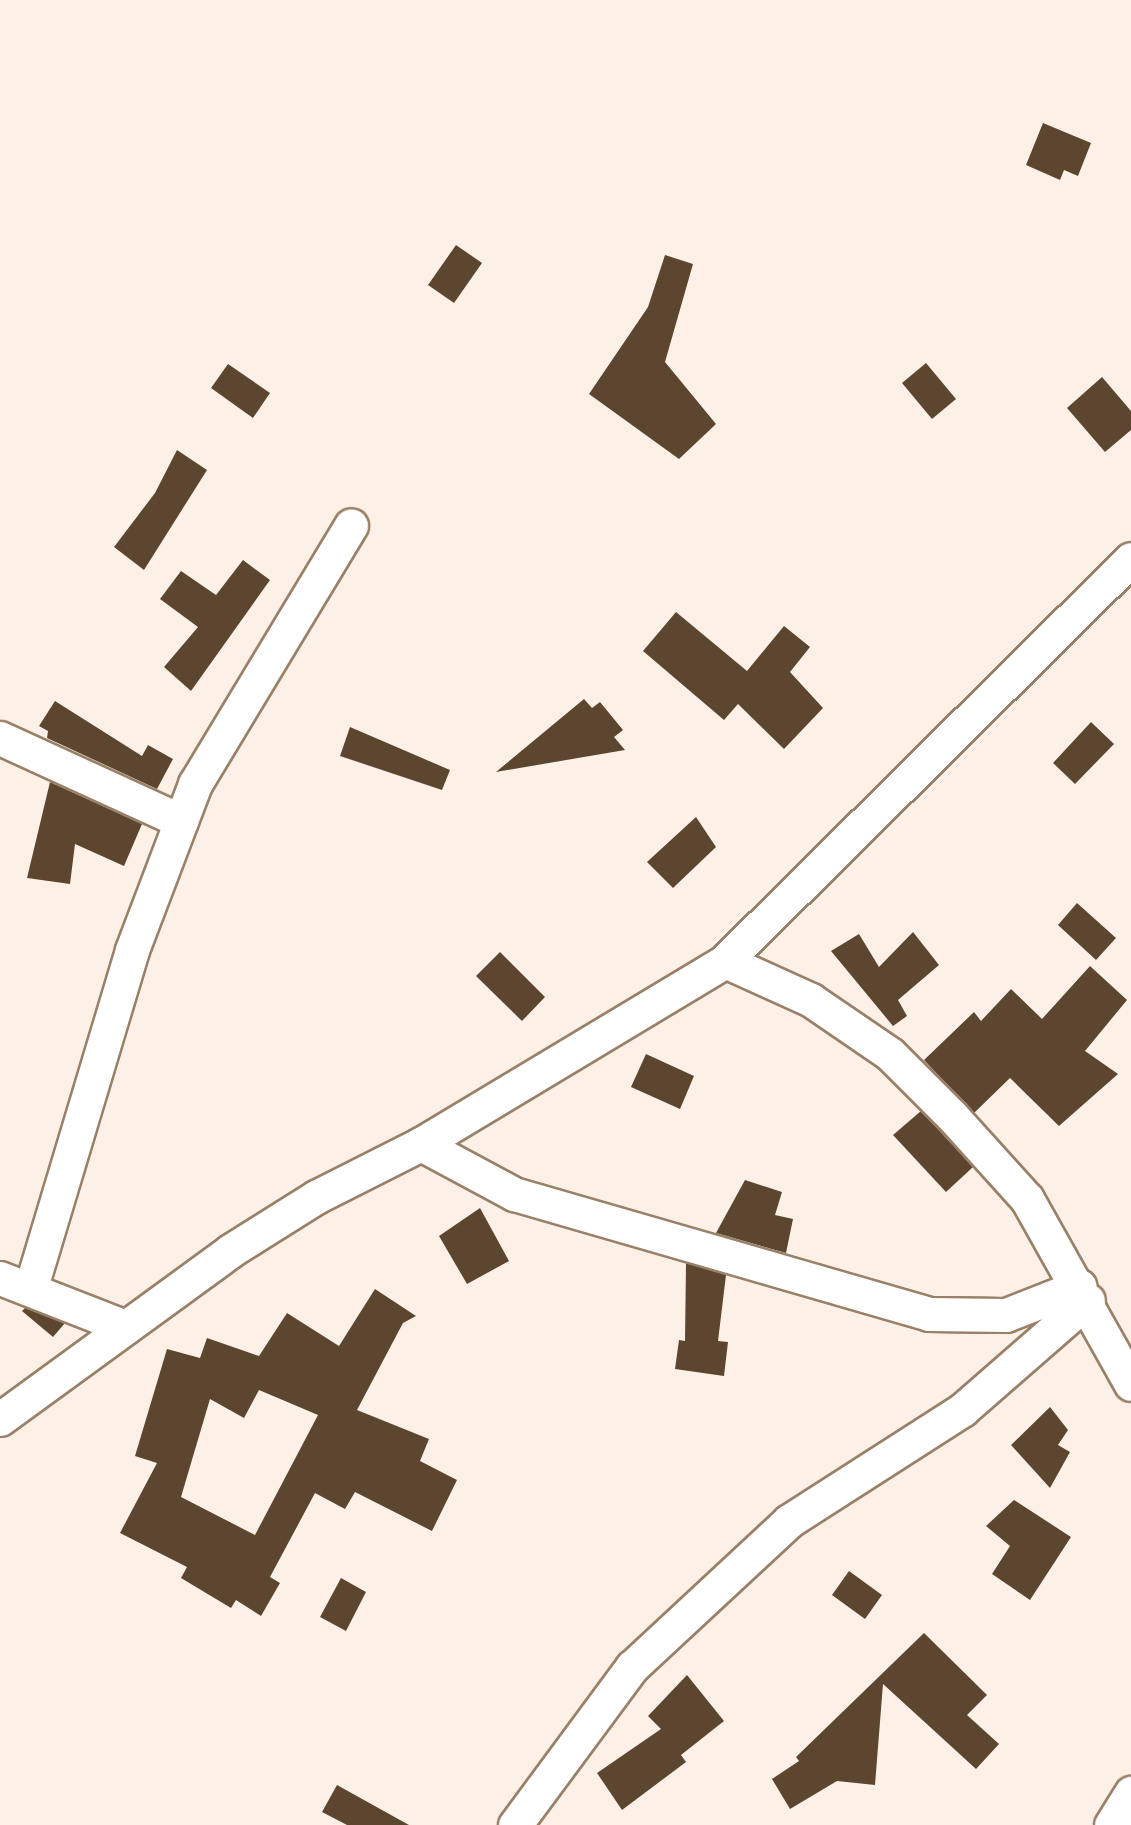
<!DOCTYPE html>
<html>
<head>
<meta charset="utf-8">
<style>
	body { margin:0 }
	#map { position:relative; width:1131px; height:1825px; overflow:hidden; background:#fdf1e7; font-family:Georgia,serif }
	div>[style] { position:absolute }
	.building>* { inset:0; background:#5d4630 }
	.roads { filter:drop-shadow(2px 0 #998068) drop-shadow(-2px 0 #998068) drop-shadow(0 2px #998068) drop-shadow(0 -2px #998068) }
	.minor>* { height:33px; margin:-16.5px; padding:0 16.5px; transform-origin:16.5px; border-radius:16.5px; background:#fff }
	span { translate:-50% -50%; white-space:nowrap; text-align:center; line-height:1.15; -webkit-text-stroke:6px #fdf1e7; paint-order:stroke }
</style>
</head>
<body>
<div id="map">
	<div class="building">
		<div style="clip-path:polygon(1043px 123px,1091px 143px,1078px 176px,1064px 170px,1060px 180px,1026px 165px)"></div>
		<div style="clip-path:polygon(456px 245px,482px 263px,454px 303px,428px 285px)"></div>
		<div style="clip-path:polygon(665px 255px,693px 264px,665px 362px,716px 424px,679px 459px,589px 394px,648px 307px)"></div>
		<div style="clip-path:polygon(926px 363px,956px 399px,932px 419px,902px 383px)"></div>
		<div style="clip-path:polygon(228px 364px,270px 393px,253px 418px,211px 388px)"></div>
		<div style="clip-path:polygon(1102px 377px,1131px 411px,1131px 430px,1105px 452px,1067px 408px)"></div>
		<div style="clip-path:polygon(177px 450px,207px 470px,144px 570px,114px 547px,155px 493px)"></div>
		<div style="clip-path:polygon(243px 560px,270px 580px,191px 691px,164px 667px,198px 627px,160px 599px,181px 571px,216px 595px)"></div>
		<div style="clip-path:polygon(676px 612px,747px 671px,784px 626px,810px 647px,790px 672px,823px 708px,784px 749px,738px 704px,724px 720px,643px 651px)"></div>
		<div style="clip-path:polygon(584px 699px,592px 708px,600px 702px,623px 730px,614px 737px,625px 750px,496px 772px)"></div>
		<div style="clip-path:polygon(55px 701px,142px 756px,148px 745px,173px 759px,157px 789px,47px 738px,48px 731px,39px 726px)"></div>
		<div style="clip-path:polygon(1091px 722px,1114px 744px,1075px 784px,1053px 763px)"></div>
		<div style="clip-path:polygon(350px 727px,450px 770px,442px 790px,340px 756px)"></div>
		<div style="clip-path:polygon(50px 782px,142px 824px,124px 866px,75px 844px,70px 884px,27px 878px)"></div>
		<div style="clip-path:polygon(696px 817px,716px 847px,673px 888px,647px 862px)"></div>
		<div style="clip-path:polygon(1077px 903px,1116px 938px,1096px 960px,1058px 925px)"></div>
		<div style="clip-path:polygon(913px 932px,939px 965px,898px 1000px,907px 1016px,893px 1026px,831px 951px,859px 934px,879px 967px)"></div>
		<div style="clip-path:polygon(500px 952px,545px 997px,522px 1021px,476px 976px)"></div>
		<div style="clip-path:polygon(1090px 966px,1127px 1000px,1085px 1051px,1118px 1074px,1059px 1126px,1010px 1078px,974px 1113px,924px 1060px,974px 1012px,981px 1021px,1011px 989px,1042px 1019px)"></div>
		<div style="clip-path:polygon(646px 1054px,694px 1076px,680px 1109px,631px 1087px)"></div>
		<div style="clip-path:polygon(921px 1111px,973px 1167px,946px 1192px,893px 1135px)"></div>
		<div style="clip-path:polygon(745px 1180px,782px 1192px,775px 1215px,793px 1219px,786px 1253px,716px 1233px)"></div>
		<div style="clip-path:polygon(480px 1208px,509px 1261px,467px 1284px,439px 1236px)"></div>
		<div style="clip-path:polygon(686px 1263px,726px 1275px,718px 1341px,728px 1342px,724px 1376px,675px 1369px,679px 1340px,685px 1341px)"></div>
		<div style="clip-path:polygon(evenodd,375px 1289px,416px 1316px,403px 1323px,357px 1410px,429px 1439px,420px 1461px,457px 1480px,432px 1531px,355px 1492px,345px 1509px,315px 1493px,270px 1577px,280px 1583px,261px 1616px,236px 1600px,231px 1608px,181px 1578px,187px 1567px,120px 1533px,157px 1463px,135px 1456px,167px 1349px,200px 1358px,207px 1338px,259px 1356px,287px 1313px,339px 1346px,375px 1289px,259px 1390px,318px 1415px,255px 1535px,181px 1497px,210px 1399px,244px 1418px,259px 1390px)"></div>
		<div style="clip-path:polygon(25px 1308px,65px 1323px,53px 1337px,22px 1311px)"></div>
		<div style="clip-path:polygon(1050px 1407px,1068px 1430px,1058px 1445px,1070px 1452px,1050px 1488px,1011px 1445px)"></div>
		<div style="clip-path:polygon(1014px 1500px,1071px 1537px,1030px 1600px,992px 1574px,1010px 1546px,986px 1526px)"></div>
		<div style="clip-path:polygon(849px 1571px,882px 1595px,865px 1619px,832px 1595px)"></div>
		<div style="clip-path:polygon(341px 1578px,366px 1592px,346px 1631px,320px 1617px)"></div>
		<div style="clip-path:polygon(924px 1633px,987px 1695px,967px 1715px,999px 1744px,976px 1769px,883px 1684px,875px 1785px,837px 1781px,790px 1809px,772px 1779px,799px 1761px,796px 1757px)"></div>
		<div style="clip-path:polygon(687px 1675px,724px 1721px,681px 1755px,686px 1762px,622px 1810px,597px 1773px,661px 1729px,648px 1716px)"></div>
		<div style="clip-path:polygon(337px 1785px,409px 1825px,347px 1825px,322px 1812px)"></div>
	</div>
	<div class="roads">
		<div class="minor">
			<div style="left:0;top:738px;width:199px;rotate:24.6deg"></div>
			<div style="left:725px;top:961px;width:94px;rotate:24.4deg"></div>
			<div style="left:811px;top:1000px;width:96px;rotate:34.4deg"></div>
			<div style="left:890px;top:1054px;width:88px;rotate:45deg"></div>
			<div style="left:952px;top:1116px;width:112px;rotate:47.9deg"></div>
			<div style="left:1027px;top:1199px;width:212px;rotate:60.7deg"></div>
			<div style="left:421px;top:1144px;width:106px;rotate:28.3deg"></div>
			<div style="left:514px;top:1194px;width:432px;rotate:16.1deg"></div>
			<div style="left:929px;top:1314px;width:77px;rotate:0.7deg"></div>
			<div style="left:1006px;top:1315px;width:79px;rotate:-21.4deg"></div>
			<div style="left:0;top:1278px;width:135px;rotate:21.3deg"></div>
			<div style="left:31px;top:1287px;width:352px;rotate:-73.3deg"></div>
			<div style="left:132px;top:950px;width:178px;rotate:-69.2deg"></div>
			<div style="left:195px;top:784px;width:302px;rotate:-58.9deg"></div>
			<div style="left:0;top:1419px;width:285px;rotate:-36.1deg"></div>
			<div style="left:230px;top:1251px;width:102px;rotate:-32.1deg"></div>
			<div style="left:316px;top:1197px;width:118px;rotate:-26.8deg"></div>
			<div style="left:421px;top:1144px;width:355px;rotate:-31deg"></div>
			<div style="left:725px;top:961px;width:571px;rotate:-44.72deg"></div>
			<div style="left:515px;top:1825px;width:197px;rotate:-53.5deg"></div>
			<div style="left:632px;top:1667px;width:214px;rotate:-42.9deg"></div>
			<div style="left:789px;top:1521px;width:206px;rotate:-32.7deg"></div>
			<div style="left:962px;top:1410px;width:167px;rotate:-41.1deg"></div>
			<div style="left:1111px;top:1825px;width:38px;rotate:-58deg"></div>
		</div>
	</div>
</div>
</body>
</html>
